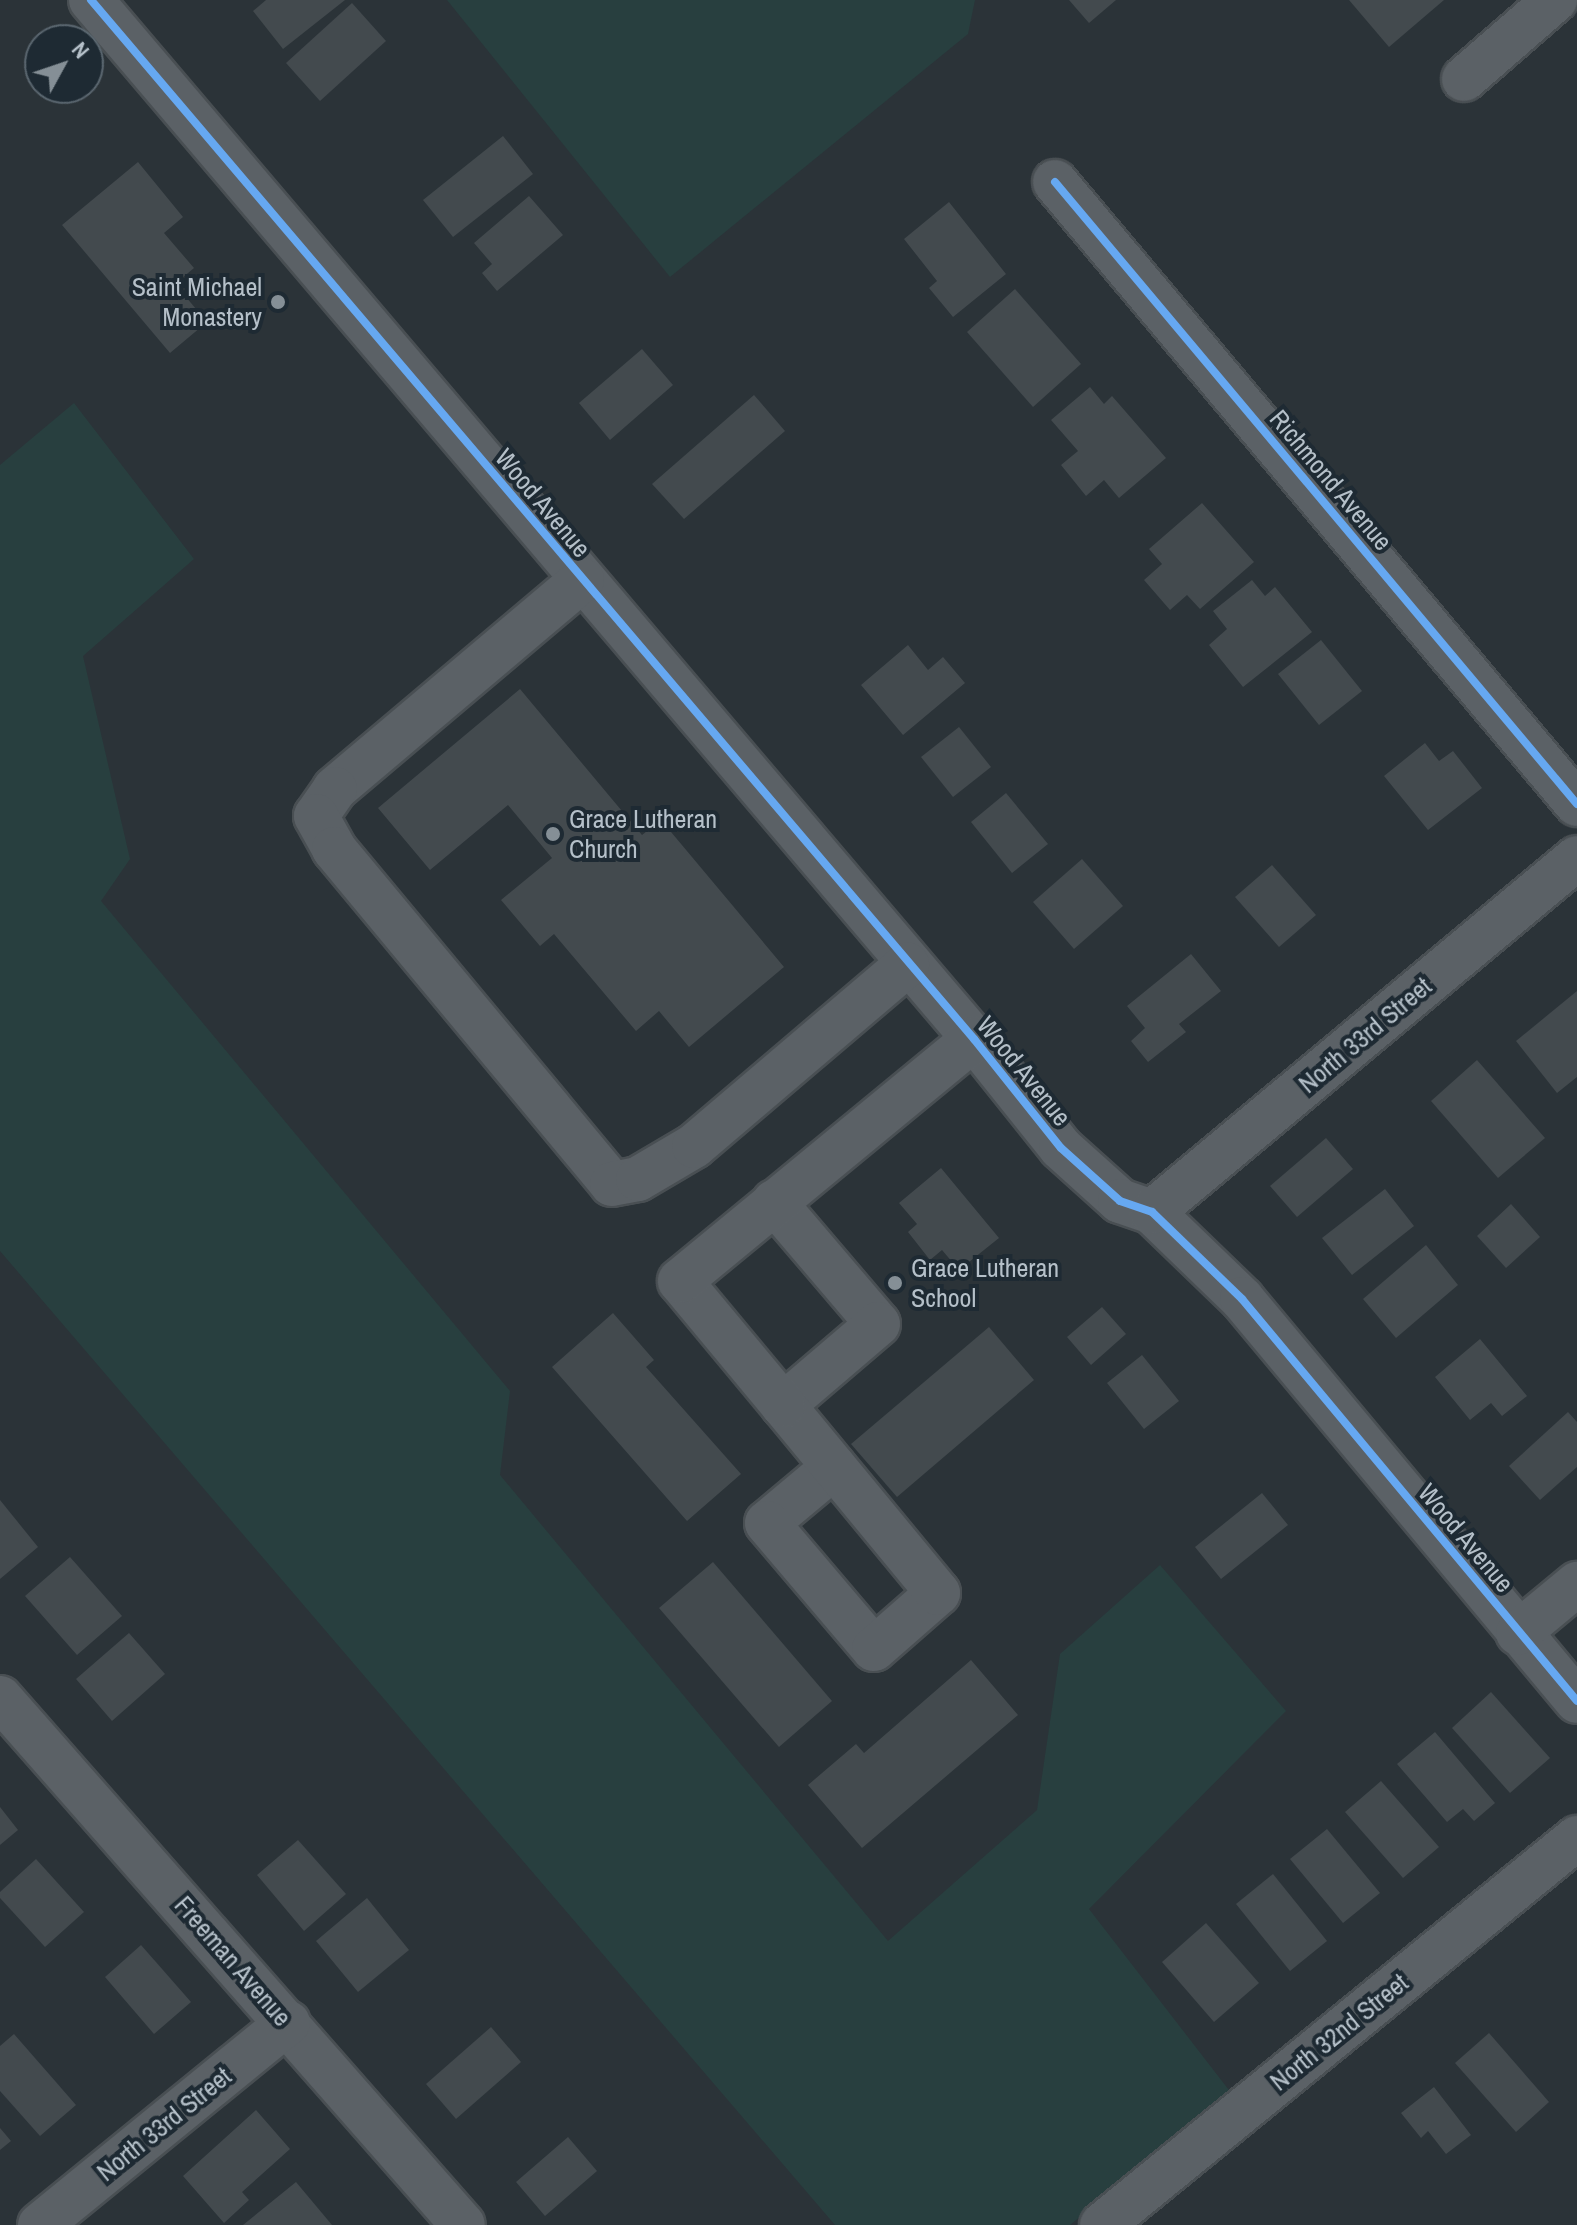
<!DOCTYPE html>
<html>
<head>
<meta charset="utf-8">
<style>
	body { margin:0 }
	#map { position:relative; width:1577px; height:2225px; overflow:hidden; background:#2b3338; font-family:"Archivo Narrow",sans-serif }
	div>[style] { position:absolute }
	.green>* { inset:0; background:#283f3f }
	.building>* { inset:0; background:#434a4e }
	.roads { filter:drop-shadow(2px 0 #494f53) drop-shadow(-2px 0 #494f53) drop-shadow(0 2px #494f53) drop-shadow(0 -2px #494f53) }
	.minor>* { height:44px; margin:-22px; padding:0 22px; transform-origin:22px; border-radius:22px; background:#5b6166 }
	.cycleway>* { height:8px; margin:-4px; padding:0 4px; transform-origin:4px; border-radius:4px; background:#66a8f1 }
	.dots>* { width:22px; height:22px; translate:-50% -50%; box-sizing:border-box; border:4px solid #1e2a33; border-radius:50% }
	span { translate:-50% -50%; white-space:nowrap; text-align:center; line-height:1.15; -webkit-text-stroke:8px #1e2a33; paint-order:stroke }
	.poi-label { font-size:26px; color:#b5c0c9 }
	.right { translate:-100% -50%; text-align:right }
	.left { translate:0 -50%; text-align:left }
	.street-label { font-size:26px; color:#b5c0c9 }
	.north { position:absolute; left:24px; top:24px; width:80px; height:80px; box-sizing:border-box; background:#1e2a33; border:2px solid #5a666f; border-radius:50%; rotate:50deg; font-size:22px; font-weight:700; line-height:32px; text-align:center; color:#b5c0c9 }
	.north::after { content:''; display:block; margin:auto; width:28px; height:36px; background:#858f96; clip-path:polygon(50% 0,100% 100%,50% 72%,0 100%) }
</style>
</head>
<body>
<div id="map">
	<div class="green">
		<div style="clip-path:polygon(447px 0,975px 0,968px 34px,670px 277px)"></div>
		<div style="clip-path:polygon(74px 403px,194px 559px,83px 656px,130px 859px,101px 901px,510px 1391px,500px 1475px,888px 1941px,1037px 1810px,1060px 1654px,1160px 1565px,1286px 1711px,1089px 1909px,1232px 2094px,1070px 2225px,835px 2225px,0 1251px,0 465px)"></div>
	</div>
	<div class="building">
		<div style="clip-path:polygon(266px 0,345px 0,283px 49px,253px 11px)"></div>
		<div style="clip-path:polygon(1069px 0,1116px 0,1089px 23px)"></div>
		<div style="clip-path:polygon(1349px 0,1444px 0,1389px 47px)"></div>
		<div style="clip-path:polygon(352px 3px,386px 41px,320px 101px,286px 63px)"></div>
		<div style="clip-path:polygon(503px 136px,533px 174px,453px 237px,423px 200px)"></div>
		<div style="clip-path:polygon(138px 162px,183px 217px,164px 233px,194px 268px,175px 284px,207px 322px,170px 353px,62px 225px)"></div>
		<div style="clip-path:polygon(529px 196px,563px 235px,497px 291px,482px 273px,492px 264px,474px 243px)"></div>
		<div style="clip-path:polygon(949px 202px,1006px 274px,953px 317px,929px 288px,937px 281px,904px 239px)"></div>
		<div style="clip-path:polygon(1015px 289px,1081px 364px,1033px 407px,967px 332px)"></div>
		<div style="clip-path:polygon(642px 349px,673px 385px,610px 440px,579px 403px)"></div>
		<div style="clip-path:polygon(1090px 387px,1104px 404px,1112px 396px,1166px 458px,1119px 498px,1104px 480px,1086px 496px,1061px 465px,1078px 451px,1051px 420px)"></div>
		<div style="clip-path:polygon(754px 395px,785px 431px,684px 519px,652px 484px)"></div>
		<div style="clip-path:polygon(1202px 503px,1254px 562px,1200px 609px,1187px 595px,1170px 610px,1144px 580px,1162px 564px,1149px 549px)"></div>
		<div style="clip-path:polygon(1252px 580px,1265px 596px,1275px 587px,1312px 632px,1243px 687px,1209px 645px,1227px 629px,1213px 611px)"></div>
		<div style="clip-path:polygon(1321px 640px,1362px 691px,1319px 725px,1278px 674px)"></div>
		<div style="clip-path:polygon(908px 645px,928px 670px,943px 657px,965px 683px,903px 735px,861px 685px)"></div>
		<div style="clip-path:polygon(520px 689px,642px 835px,661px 820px,784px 967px,689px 1047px,659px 1011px,636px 1031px,554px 934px,540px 946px,501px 900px,552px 858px,508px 805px,430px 870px,378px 808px)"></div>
		<div style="clip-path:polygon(959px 727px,991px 767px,953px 797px,921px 757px)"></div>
		<div style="clip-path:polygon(1425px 743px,1439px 761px,1453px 751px,1482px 788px,1428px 830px,1384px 776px)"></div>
		<div style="clip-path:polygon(1006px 793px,1048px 844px,1012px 873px,971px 822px)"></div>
		<div style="clip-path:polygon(1082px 859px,1123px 906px,1074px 949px,1033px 902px)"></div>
		<div style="clip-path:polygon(1272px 865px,1316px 915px,1279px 947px,1235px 897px)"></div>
		<div style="clip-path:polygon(1191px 954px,1221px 991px,1179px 1024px,1186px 1032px,1148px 1062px,1131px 1041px,1145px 1028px,1127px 1006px)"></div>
		<div style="clip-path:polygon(1577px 991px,1577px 1077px,1557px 1093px,1516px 1041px)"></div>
		<div style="clip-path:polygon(1477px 1060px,1545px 1138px,1498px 1178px,1431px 1101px)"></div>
		<div style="clip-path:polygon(1326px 1138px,1353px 1169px,1297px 1217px,1270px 1186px)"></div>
		<div style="clip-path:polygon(941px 1168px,999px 1238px,959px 1270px,942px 1250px,930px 1260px,908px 1232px,917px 1224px,899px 1203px)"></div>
		<div style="clip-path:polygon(1385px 1189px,1414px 1226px,1352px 1275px,1322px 1238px)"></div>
		<div style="clip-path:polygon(1511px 1204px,1540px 1237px,1506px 1268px,1477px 1236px)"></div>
		<div style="clip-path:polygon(1426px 1245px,1458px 1285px,1396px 1338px,1363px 1299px)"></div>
		<div style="clip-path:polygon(1102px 1307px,1126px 1334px,1091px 1365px,1067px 1337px)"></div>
		<div style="clip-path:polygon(613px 1313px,654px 1360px,646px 1367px,741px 1474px,687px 1521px,552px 1367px)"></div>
		<div style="clip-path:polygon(989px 1327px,1034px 1380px,897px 1497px,851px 1444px)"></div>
		<div style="clip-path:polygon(1480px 1339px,1527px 1396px,1502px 1416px,1491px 1403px,1470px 1420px,1435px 1377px)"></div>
		<div style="clip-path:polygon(1142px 1355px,1179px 1401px,1144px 1429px,1107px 1383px)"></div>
		<div style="clip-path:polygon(1568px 1412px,1577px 1422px,1577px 1467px,1540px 1500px,1509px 1466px)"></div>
		<div style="clip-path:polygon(1262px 1493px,1288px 1525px,1221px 1579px,1195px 1547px)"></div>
		<div style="clip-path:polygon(0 1500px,38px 1547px,0 1579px)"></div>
		<div style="clip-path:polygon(70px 1557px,122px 1616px,77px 1655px,25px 1596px)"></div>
		<div style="clip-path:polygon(713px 1562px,832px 1701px,779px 1747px,659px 1608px)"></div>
		<div style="clip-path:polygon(129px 1633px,165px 1674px,112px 1721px,76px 1679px)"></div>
		<div style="clip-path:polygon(971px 1660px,1018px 1715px,862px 1848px,808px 1785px,856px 1744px,864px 1753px)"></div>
		<div style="clip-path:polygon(1491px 1692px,1550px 1758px,1510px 1793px,1452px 1728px)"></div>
		<div style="clip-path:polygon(1435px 1732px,1495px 1803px,1474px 1821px,1463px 1809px,1447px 1822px,1397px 1764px)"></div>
		<div style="clip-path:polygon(1381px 1781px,1439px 1847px,1403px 1878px,1345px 1812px)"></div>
		<div style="clip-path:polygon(0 1807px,18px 1830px,0 1845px)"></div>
		<div style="clip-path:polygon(1327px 1829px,1380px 1893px,1343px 1923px,1290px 1859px)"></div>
		<div style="clip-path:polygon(298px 1840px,346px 1894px,304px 1931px,257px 1875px)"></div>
		<div style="clip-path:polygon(36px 1859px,84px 1912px,45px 1947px,0 1898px,0 1892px)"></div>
		<div style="clip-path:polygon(1273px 1874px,1327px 1941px,1290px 1971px,1236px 1904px)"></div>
		<div style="clip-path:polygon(367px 1898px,409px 1950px,358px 1992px,316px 1941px)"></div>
		<div style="clip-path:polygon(1206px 1923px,1259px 1983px,1214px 2022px,1162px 1962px)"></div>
		<div style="clip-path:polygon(141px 1945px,191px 2002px,154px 2034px,105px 1977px)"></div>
		<div style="clip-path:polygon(491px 2027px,521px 2062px,456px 2119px,426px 2084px)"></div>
		<div style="clip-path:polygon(1489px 2033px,1549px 2102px,1516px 2132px,1455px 2063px)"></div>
		<div style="clip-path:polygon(14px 2034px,76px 2105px,40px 2136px,0 2091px,0 2046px)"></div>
		<div style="clip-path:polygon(1434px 2087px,1471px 2135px,1446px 2154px,1428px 2131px,1421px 2138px,1401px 2113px)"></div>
		<div style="clip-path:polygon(256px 2110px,290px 2149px,242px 2192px,249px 2200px,224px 2223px,183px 2176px)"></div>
		<div style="clip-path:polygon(0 2128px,11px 2141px,0 2150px)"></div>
		<div style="clip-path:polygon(568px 2137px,597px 2171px,545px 2216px,516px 2182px)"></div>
		<div style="clip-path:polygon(296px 2182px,332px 2225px,243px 2225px)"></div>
	</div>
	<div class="roads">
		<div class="minor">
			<div style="left:91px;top:0;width:1364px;rotate:49.64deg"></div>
			<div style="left:974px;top:1039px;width:139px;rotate:51.4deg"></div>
			<div style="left:1061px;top:1148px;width:79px;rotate:41.9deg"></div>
			<div style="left:1120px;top:1201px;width:34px;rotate:19deg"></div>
			<div style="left:1152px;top:1212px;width:125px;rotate:44deg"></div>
			<div style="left:1242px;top:1299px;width:523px;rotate:50.19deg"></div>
			<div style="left:1464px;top:79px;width:121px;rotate:-41deg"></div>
			<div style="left:1055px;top:182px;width:812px;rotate:50deg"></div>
			<div style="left:582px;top:580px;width:324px;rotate:139.8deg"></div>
			<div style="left:335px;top:789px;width:33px;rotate:125deg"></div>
			<div style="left:316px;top:816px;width:38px;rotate:61deg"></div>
			<div style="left:334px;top:849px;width:435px;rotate:50.3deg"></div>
			<div style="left:612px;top:1184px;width:26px;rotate:-11deg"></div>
			<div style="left:638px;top:1179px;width:65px;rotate:-30.5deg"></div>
			<div style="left:694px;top:1146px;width:280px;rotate:-40.4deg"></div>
			<div style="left:774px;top:1202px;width:160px;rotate:49.6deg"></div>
			<div style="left:878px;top:1324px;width:125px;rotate:139.5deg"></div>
			<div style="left:1152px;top:1212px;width:553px;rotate:-39.79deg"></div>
			<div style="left:834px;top:1467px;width:87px;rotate:140.1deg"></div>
			<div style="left:767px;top:1523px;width:165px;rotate:49.7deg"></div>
			<div style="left:874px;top:1649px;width:85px;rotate:-41.2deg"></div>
			<div style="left:938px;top:1593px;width:244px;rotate:-129.5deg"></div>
			<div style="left:783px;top:1405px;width:161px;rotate:-129.7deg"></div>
			<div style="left:680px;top:1281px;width:381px;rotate:-39.5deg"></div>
			<div style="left:1518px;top:1633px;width:77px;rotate:-39.7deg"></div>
			<div style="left:0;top:1698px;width:701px;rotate:48.7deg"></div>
			<div style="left:40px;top:2225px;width:320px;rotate:-39.2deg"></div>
			<div style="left:1102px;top:2225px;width:613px;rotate:-39.17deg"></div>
		</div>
	</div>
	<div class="cycleway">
		<div style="left:91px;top:0;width:1364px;rotate:49.64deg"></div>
		<div style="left:974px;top:1039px;width:139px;rotate:51.4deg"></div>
		<div style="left:1061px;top:1148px;width:79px;rotate:41.9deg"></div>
		<div style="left:1120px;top:1201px;width:34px;rotate:19deg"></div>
		<div style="left:1152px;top:1212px;width:125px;rotate:44deg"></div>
		<div style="left:1242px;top:1299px;width:523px;rotate:50.19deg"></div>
		<div style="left:1055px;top:182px;width:812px;rotate:50deg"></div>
	</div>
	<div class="dots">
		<div style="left:278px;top:302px;background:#858f96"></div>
		<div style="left:553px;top:834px;background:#858f96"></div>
		<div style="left:895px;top:1283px;background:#858f96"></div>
	</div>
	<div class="poi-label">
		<span class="right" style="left:262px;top:302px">Saint Michael<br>Monastery</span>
		<span class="left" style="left:569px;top:834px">Grace Lutheran<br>Church</span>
		<span class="left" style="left:911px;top:1283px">Grace Lutheran<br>School</span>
	</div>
	<div class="street-label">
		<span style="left:1331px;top:480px;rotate:50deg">Richmond Avenue</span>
		<span style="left:543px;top:503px;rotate:50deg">Wood Avenue</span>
		<span style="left:1365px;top:1035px;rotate:-40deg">North 33rd Street</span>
		<span style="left:1024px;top:1071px;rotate:51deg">Wood Avenue</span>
		<span style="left:1466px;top:1538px;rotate:50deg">Wood Avenue</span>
		<span style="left:233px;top:1961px;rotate:49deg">Freeman Avenue</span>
		<span style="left:1339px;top:2032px;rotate:-39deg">North 32nd Street</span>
		<span style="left:164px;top:2124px;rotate:-39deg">North 33rd Street</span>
	</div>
	<div class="north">N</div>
</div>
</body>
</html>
